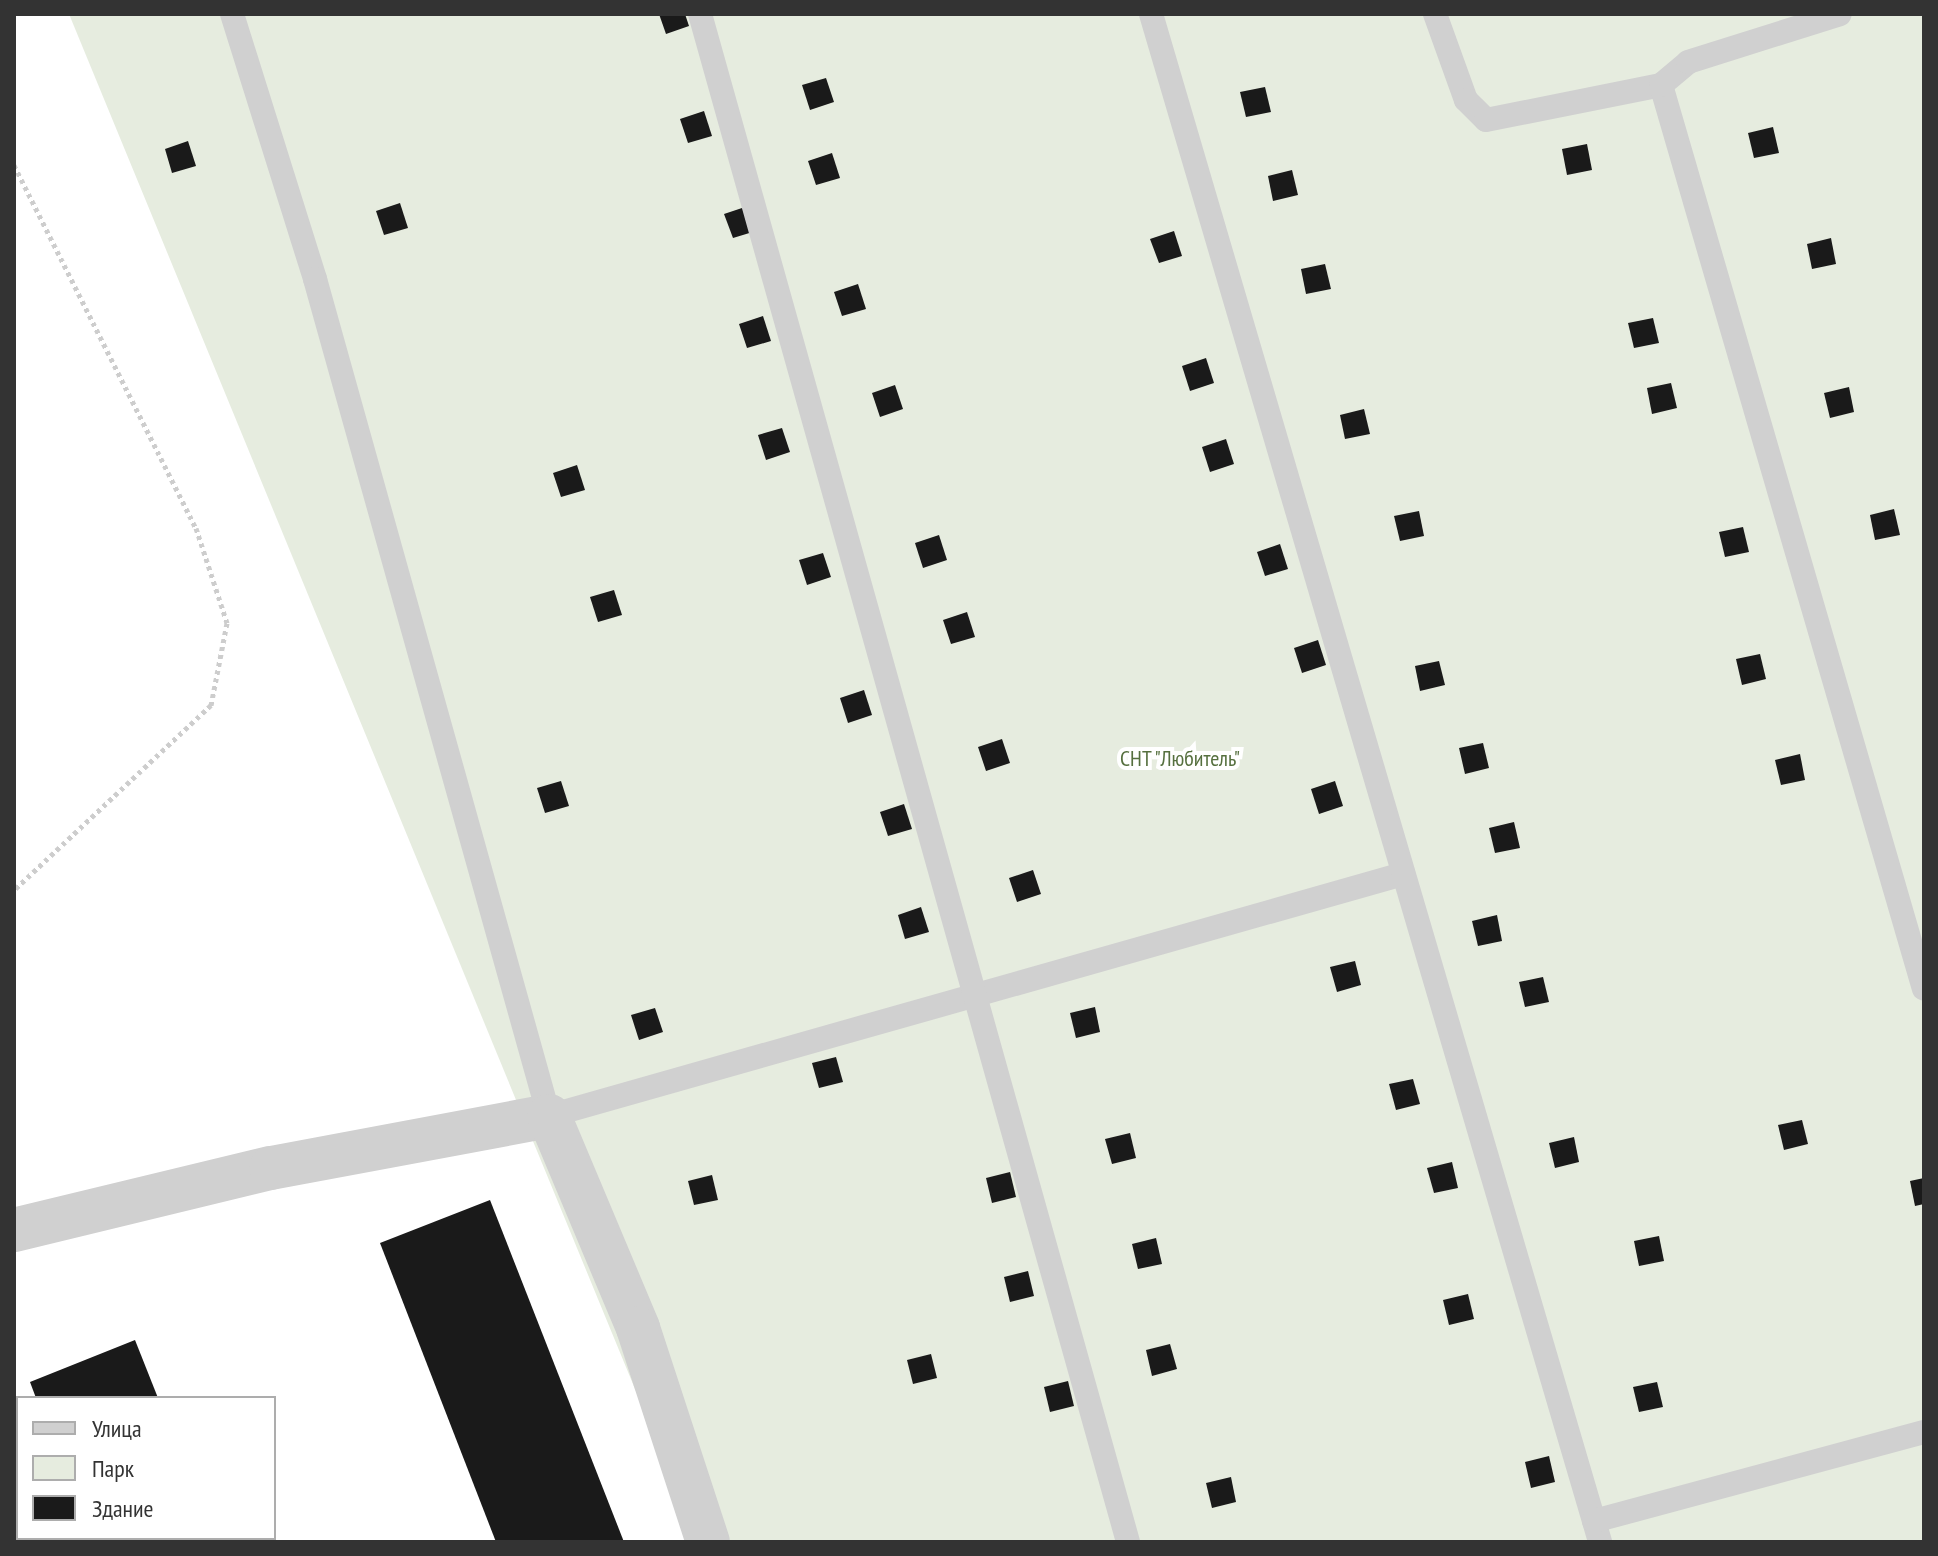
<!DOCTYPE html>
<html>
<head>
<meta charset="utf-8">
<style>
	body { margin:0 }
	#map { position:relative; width:1938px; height:1556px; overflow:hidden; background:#fff; font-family:"PT Sans Narrow",sans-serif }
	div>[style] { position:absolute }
	.green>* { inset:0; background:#e6ecdf }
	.building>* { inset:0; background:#1a1a1a }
	.path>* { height:5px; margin-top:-2.5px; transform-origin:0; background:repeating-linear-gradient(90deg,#cdcdcd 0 4px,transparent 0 8px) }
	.lane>* { height:24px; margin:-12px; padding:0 12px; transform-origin:12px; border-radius:12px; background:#d0d0d0 }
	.street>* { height:44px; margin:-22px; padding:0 22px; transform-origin:22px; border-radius:22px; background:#d0d0d0 }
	span { translate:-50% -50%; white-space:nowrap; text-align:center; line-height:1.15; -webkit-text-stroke:8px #fff; paint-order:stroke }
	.park-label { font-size:22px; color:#56703f }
	.frame { position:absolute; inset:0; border:16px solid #333; pointer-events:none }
	.legend { position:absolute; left:16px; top:1396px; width:260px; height:144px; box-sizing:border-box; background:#fff; border:2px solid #adadad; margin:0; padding:10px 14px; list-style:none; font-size:24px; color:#333 }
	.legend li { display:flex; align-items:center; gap:16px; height:40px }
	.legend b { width:40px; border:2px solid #adadad }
</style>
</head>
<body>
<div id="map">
	<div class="green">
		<div style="clip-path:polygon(69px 14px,1924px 14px,1924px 1542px,698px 1542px)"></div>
	</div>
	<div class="building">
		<div style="clip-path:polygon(659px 14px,685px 14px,689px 26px,666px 34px)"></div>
		<div style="clip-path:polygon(826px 78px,834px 102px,810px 110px,802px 85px)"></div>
		<div style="clip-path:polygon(1265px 87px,1271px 112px,1246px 117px,1240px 92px)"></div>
		<div style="clip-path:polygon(704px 111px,712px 136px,688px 143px,680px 119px)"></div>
		<div style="clip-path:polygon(1773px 127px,1779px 153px,1754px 158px,1748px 133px)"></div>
		<div style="clip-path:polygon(188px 141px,196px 166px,172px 173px,165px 149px)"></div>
		<div style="clip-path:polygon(1587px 144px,1592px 170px,1567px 175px,1562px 149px)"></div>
		<div style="clip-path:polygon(832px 153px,840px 178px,816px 185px,808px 161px)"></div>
		<div style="clip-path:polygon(1292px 170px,1298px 195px,1273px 201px,1268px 176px)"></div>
		<div style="clip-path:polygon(400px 203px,408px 228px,384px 235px,376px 211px)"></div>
		<div style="clip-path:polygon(748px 206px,756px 231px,733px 238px,724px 214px)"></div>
		<div style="clip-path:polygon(1174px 231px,1182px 256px,1159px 263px,1150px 239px)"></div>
		<div style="clip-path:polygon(1831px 238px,1836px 264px,1812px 269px,1807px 244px)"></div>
		<div style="clip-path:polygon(1325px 264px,1331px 289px,1306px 294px,1301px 269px)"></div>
		<div style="clip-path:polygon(858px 284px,866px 309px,842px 316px,834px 292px)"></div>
		<div style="clip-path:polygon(763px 316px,771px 341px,747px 348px,739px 324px)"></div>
		<div style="clip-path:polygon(1653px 318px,1659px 343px,1634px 348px,1628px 323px)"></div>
		<div style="clip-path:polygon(1206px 358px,1214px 383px,1190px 391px,1182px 366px)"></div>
		<div style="clip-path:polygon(1671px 383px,1677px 408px,1652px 414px,1647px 388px)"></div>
		<div style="clip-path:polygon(895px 385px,903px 409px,880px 417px,872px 393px)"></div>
		<div style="clip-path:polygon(1849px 387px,1854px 412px,1830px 418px,1824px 393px)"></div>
		<div style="clip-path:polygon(1364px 409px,1370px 434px,1345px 439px,1340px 415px)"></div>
		<div style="clip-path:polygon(782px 428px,790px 452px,766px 460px,758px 435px)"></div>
		<div style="clip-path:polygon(1226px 439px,1234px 464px,1210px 472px,1202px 447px)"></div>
		<div style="clip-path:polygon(577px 465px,585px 490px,561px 497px,553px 473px)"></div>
		<div style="clip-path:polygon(1894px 509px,1900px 535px,1875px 540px,1870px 515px)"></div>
		<div style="clip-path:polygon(1419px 511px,1424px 536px,1400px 541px,1394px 516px)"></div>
		<div style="clip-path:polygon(1743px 527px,1749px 552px,1725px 557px,1719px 532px)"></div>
		<div style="clip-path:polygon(939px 535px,947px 560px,923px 568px,915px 543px)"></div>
		<div style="clip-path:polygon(1280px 544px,1288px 569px,1265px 576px,1257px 552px)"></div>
		<div style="clip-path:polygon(823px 553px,831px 577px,807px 585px,799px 560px)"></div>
		<div style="clip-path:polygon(614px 590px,622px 615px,598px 622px,590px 597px)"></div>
		<div style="clip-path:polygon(967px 612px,975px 637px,951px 644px,943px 620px)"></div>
		<div style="clip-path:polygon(1318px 640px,1326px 665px,1302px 673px,1294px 648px)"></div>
		<div style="clip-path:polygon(1760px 654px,1766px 679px,1742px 685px,1736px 659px)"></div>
		<div style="clip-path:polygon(1439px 661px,1445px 685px,1420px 691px,1415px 666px)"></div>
		<div style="clip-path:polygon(864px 690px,872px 715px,848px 723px,840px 698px)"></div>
		<div style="clip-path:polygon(1002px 739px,1010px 763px,986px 771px,978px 747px)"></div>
		<div style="clip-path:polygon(1483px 743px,1489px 768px,1465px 774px,1459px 748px)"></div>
		<div style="clip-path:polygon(1800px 754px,1805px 780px,1781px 785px,1775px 760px)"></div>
		<div style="clip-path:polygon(561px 781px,569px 806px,545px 813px,537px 788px)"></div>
		<div style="clip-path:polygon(1335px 781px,1343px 806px,1319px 814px,1311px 789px)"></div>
		<div style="clip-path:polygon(904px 804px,912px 829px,888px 836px,880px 812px)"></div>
		<div style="clip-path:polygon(1514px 822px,1520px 848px,1495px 853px,1489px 828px)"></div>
		<div style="clip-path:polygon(1033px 870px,1041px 894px,1017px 902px,1009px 878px)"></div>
		<div style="clip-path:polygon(921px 907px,929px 932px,905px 939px,898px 915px)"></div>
		<div style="clip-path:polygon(1497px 915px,1502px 941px,1478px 946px,1472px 921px)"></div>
		<div style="clip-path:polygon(1355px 961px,1361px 985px,1337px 992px,1330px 967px)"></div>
		<div style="clip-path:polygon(1543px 977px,1549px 1002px,1525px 1007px,1519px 982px)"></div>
		<div style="clip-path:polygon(1095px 1007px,1100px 1032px,1076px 1038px,1070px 1013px)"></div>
		<div style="clip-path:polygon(655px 1008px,663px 1032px,639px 1040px,631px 1015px)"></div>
		<div style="clip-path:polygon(836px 1057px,843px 1082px,819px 1088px,812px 1063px)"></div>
		<div style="clip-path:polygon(1413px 1079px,1420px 1104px,1396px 1110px,1389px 1084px)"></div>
		<div style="clip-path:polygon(1802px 1120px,1808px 1144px,1784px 1150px,1778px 1125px)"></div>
		<div style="clip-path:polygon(1130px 1133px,1136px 1158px,1112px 1164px,1105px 1139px)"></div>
		<div style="clip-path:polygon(1574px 1137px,1579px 1162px,1555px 1168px,1549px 1143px)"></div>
		<div style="clip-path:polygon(1452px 1162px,1458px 1188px,1434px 1193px,1427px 1168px)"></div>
		<div style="clip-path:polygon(1010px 1172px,1016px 1197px,992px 1203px,986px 1178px)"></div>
		<div style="clip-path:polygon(712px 1175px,718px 1200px,694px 1205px,688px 1181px)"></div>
		<div style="clip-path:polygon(1924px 1178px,1924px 1204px,1915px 1206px,1910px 1181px)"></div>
		<div style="clip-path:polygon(490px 1200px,624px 1542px,496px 1542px,380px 1243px)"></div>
		<div style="clip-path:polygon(1659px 1236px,1664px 1261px,1639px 1266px,1634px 1241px)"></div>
		<div style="clip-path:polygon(1156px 1238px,1162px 1264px,1138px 1269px,1132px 1244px)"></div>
		<div style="clip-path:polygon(1028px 1271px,1034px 1296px,1010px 1302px,1004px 1277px)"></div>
		<div style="clip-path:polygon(1468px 1294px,1474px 1319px,1449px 1325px,1443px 1300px)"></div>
		<div style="clip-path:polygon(135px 1340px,158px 1398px,36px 1398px,30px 1382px)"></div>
		<div style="clip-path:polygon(1170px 1344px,1177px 1369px,1152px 1376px,1146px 1350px)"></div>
		<div style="clip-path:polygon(931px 1354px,937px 1378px,913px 1384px,907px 1360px)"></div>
		<div style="clip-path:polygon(1068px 1381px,1074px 1406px,1050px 1412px,1044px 1387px)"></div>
		<div style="clip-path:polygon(1657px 1382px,1663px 1407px,1639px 1412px,1633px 1387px)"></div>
		<div style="clip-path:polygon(1549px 1456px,1555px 1482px,1531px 1488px,1525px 1462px)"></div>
		<div style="clip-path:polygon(1231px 1477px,1236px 1502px,1212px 1508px,1206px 1483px)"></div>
	</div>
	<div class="path">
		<div style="left:14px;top:165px;width:406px;rotate:63.4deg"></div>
		<div style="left:196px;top:528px;width:100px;rotate:71.9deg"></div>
		<div style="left:227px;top:623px;width:84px;rotate:101deg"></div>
		<div style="left:211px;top:705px;width:270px;rotate:136.8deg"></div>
	</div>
	<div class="lane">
		<div style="left:232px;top:14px;width:278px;rotate:72.6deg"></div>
		<div style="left:315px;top:279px;width:869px;rotate:74.38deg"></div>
		<div style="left:549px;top:1116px;width:888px;rotate:-15.82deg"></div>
		<div style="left:700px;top:14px;width:1587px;rotate:74.35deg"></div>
		<div style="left:1151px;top:14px;width:1593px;rotate:73.62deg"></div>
		<div style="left:1435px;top:14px;width:91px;rotate:70.2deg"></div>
		<div style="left:1466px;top:100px;width:28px;rotate:45deg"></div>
		<div style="left:1486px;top:120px;width:178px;rotate:-11.3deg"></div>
		<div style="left:1661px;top:85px;width:941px;rotate:73.78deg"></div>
		<div style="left:1661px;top:85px;width:35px;rotate:-40deg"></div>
		<div style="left:1688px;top:62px;width:159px;rotate:-17.5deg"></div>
		<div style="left:1594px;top:1521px;width:342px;rotate:-15.1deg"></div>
	</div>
	<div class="street">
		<div style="left:14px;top:1230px;width:264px;rotate:-13.6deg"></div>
		<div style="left:271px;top:1168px;width:283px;rotate:-10.6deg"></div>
		<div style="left:549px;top:1116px;width:230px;rotate:67.2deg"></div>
		<div style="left:638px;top:1328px;width:225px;rotate:71.9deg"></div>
	</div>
	<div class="park-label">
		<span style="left:1180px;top:759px">СНТ "Любитель"</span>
	</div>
	<div class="frame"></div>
	<ul class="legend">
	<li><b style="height:10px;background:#d0d0d0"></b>Улица</li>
	<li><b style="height:22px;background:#e6ecdf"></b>Парк</li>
	<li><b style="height:22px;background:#1a1a1a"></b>Здание</li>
	</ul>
</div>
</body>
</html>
